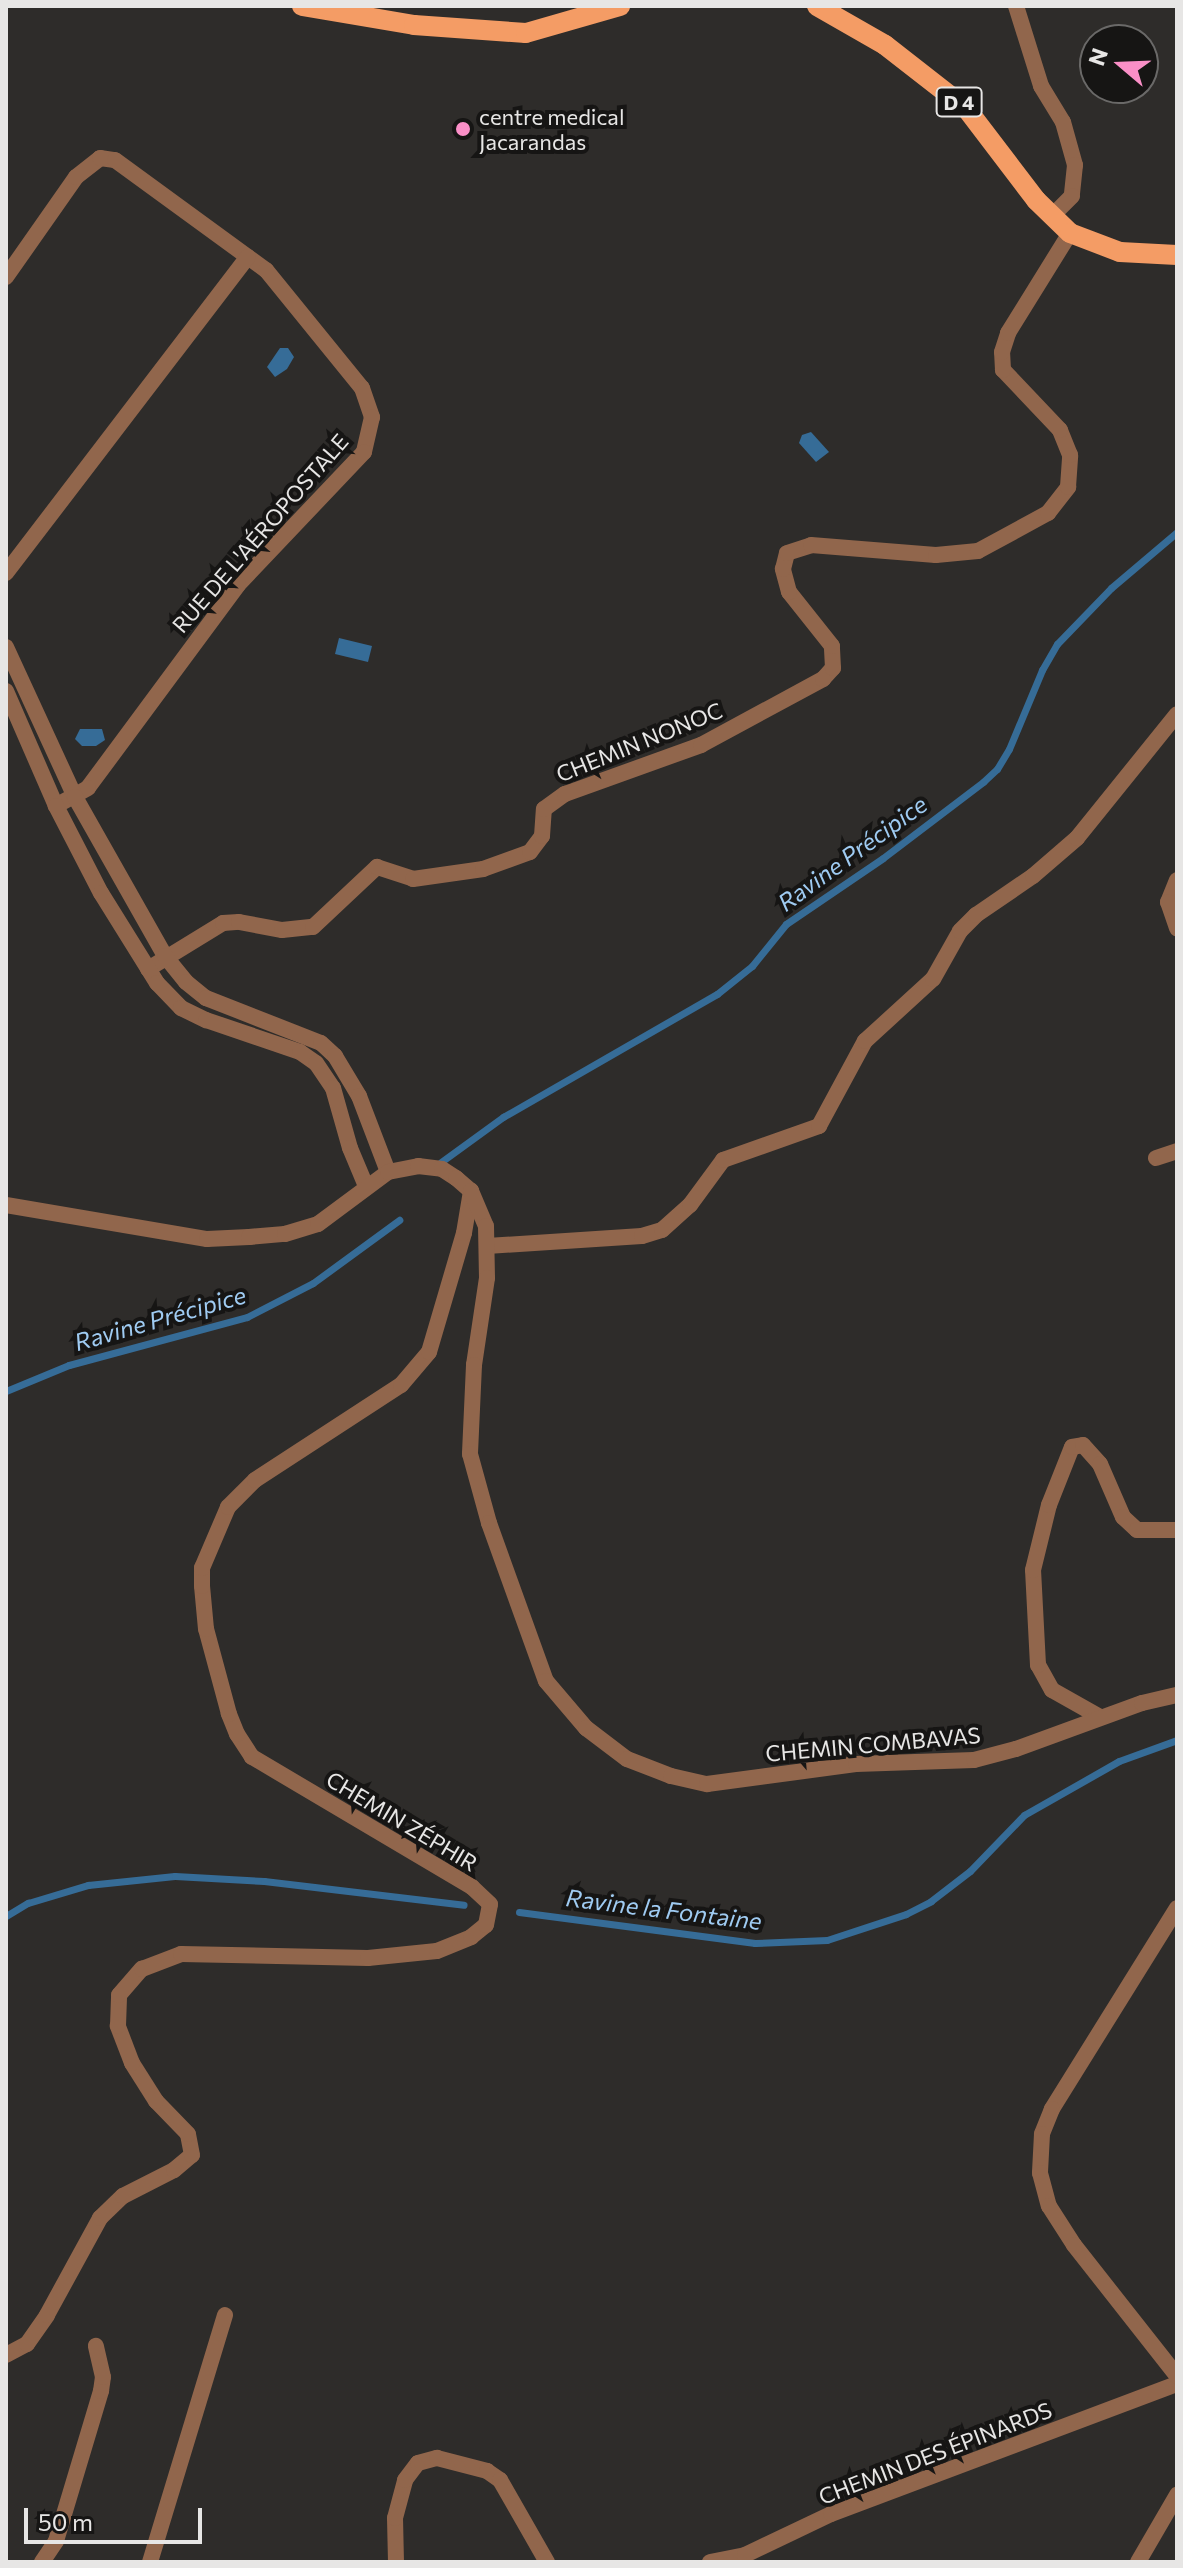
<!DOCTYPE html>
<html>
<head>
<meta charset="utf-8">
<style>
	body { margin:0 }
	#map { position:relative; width:1183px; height:2568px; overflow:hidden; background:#2e2c2a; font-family:Commissioner,sans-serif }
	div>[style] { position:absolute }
	.water>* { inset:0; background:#366c97 }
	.stream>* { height:7px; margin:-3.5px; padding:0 3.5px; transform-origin:3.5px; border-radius:3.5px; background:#366c97 }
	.minor>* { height:16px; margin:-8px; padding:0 8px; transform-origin:8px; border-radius:8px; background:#91664c }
	.tertiary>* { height:16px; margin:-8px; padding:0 8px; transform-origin:8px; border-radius:8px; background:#91664c }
	.primary>* { height:20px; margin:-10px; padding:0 10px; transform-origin:10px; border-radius:10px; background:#f49c65 }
	.dots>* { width:22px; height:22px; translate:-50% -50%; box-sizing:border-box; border:4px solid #161514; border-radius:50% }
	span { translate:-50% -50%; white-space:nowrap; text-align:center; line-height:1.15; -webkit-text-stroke:8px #161514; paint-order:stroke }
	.shield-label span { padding:2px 6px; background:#161514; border:2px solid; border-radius:6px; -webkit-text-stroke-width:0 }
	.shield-label { font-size:20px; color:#e7e6e5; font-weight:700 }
	.poi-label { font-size:22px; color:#e7e6e5 }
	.left { translate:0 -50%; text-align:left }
	.street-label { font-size:22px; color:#e7e6e5 }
	.water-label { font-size:24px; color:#9fcbf2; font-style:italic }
	.frame { position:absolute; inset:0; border:8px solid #e7e6e5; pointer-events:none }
	.north { position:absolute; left:1079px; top:24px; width:80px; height:80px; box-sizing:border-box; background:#161514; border:2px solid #6a6968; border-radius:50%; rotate:289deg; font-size:22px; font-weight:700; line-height:32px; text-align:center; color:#e7e6e5 }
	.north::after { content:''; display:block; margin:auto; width:28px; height:36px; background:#fa8fc7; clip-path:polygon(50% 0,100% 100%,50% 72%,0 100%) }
	.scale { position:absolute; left:24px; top:2508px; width:178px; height:36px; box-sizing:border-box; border:4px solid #e7e6e5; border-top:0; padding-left:10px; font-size:24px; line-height:28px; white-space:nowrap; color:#e7e6e5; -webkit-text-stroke:6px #161514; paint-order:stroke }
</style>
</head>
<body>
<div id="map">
	<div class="water">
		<div style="clip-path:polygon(280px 348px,288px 348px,294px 357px,287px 369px,275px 377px,267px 367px)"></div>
		<div style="clip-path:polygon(811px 432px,829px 452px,816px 462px,799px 443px,802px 435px)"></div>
		<div style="clip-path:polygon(339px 638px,372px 646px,368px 662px,335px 654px)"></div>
		<div style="clip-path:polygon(80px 729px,102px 729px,105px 740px,96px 746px,82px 746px,75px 739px)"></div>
	</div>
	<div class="stream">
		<div style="left:441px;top:1162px;width:77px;rotate:-36deg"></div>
		<div style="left:503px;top:1117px;width:247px;rotate:-29.9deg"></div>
		<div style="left:717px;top:994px;width:45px;rotate:-38.7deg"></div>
		<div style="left:752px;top:966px;width:54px;rotate:-51deg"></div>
		<div style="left:786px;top:924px;width:117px;rotate:-34.2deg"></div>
		<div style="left:883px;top:858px;width:126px;rotate:-37.2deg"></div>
		<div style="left:983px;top:782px;width:19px;rotate:-43deg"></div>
		<div style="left:997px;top:769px;width:23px;rotate:-59deg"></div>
		<div style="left:1009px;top:749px;width:86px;rotate:-67.3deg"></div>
		<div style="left:1042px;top:670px;width:30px;rotate:-60deg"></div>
		<div style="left:1057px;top:644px;width:78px;rotate:-46deg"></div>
		<div style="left:1111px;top:588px;width:87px;rotate:-40.3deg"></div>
		<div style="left:6px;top:1391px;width:68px;rotate:-22.4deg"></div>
		<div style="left:69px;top:1365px;width:184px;rotate:-15.1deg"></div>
		<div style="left:247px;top:1317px;width:74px;rotate:-27.3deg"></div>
		<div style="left:313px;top:1283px;width:107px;rotate:-36.2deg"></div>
		<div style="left:519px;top:1912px;width:238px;rotate:7.5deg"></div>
		<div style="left:755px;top:1943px;width:72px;rotate:-2.4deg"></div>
		<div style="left:827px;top:1940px;width:83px;rotate:-18.2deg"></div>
		<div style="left:906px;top:1914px;width:28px;rotate:-27deg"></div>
		<div style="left:931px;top:1901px;width:49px;rotate:-37.6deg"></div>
		<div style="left:970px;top:1871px;width:78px;rotate:-46deg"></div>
		<div style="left:1024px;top:1815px;width:109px;rotate:-29.6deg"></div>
		<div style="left:1119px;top:1761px;width:62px;rotate:-19.9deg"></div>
		<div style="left:6px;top:1916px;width:26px;rotate:-31deg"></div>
		<div style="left:28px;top:1903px;width:63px;rotate:-16.7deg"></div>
		<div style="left:88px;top:1885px;width:87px;rotate:-5.9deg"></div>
		<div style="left:175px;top:1876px;width:89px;rotate:3.2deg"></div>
		<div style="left:264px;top:1881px;width:201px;rotate:6.8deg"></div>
	</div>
	<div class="minor">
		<div style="left:1016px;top:6px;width:84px;rotate:72.6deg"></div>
		<div style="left:1041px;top:86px;width:42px;rotate:58.6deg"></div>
		<div style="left:1063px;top:122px;width:45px;rotate:74.4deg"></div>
		<div style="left:1075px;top:165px;width:31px;rotate:96deg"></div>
		<div style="left:1072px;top:196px;width:28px;rotate:135deg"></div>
		<div style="left:6px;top:277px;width:122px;rotate:-55deg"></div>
		<div style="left:76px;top:177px;width:31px;rotate:-38deg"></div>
		<div style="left:100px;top:158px;width:15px;rotate:8deg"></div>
		<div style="left:115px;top:160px;width:187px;rotate:36.1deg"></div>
		<div style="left:266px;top:270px;width:152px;rotate:50.9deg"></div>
		<div style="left:362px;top:388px;width:31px;rotate:71deg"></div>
		<div style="left:372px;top:417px;width:36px;rotate:103deg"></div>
		<div style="left:364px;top:452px;width:183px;rotate:133.5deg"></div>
		<div style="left:238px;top:585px;width:252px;rotate:126.5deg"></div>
		<div style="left:88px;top:788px;width:37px;rotate:151deg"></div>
		<div style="left:6px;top:573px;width:398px;rotate:-52.6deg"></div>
		<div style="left:1177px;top:880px;width:24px;rotate:112deg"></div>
		<div style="left:1168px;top:902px;width:28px;rotate:71deg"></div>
		<div style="left:148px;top:969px;width:88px;rotate:-31.5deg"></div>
		<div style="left:223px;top:923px;width:16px;rotate:-4deg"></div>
		<div style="left:239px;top:922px;width:44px;rotate:10.5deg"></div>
		<div style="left:282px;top:930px;width:31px;rotate:-6deg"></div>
		<div style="left:313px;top:927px;width:88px;rotate:-43.2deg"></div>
		<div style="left:377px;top:867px;width:38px;rotate:18deg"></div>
		<div style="left:413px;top:879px;width:71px;rotate:-8.1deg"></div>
		<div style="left:483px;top:869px;width:50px;rotate:-19.9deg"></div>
		<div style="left:530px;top:852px;width:20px;rotate:-53deg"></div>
		<div style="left:542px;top:836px;width:27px;rotate:-86deg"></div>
		<div style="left:544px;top:809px;width:26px;rotate:-36deg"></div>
		<div style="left:565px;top:794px;width:145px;rotate:-19.8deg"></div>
		<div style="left:701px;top:745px;width:139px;rotate:-28.4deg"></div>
		<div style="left:823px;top:679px;width:15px;rotate:-48deg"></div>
		<div style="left:833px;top:668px;width:22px;rotate:-93deg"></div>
		<div style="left:832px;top:646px;width:69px;rotate:-128.5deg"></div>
		<div style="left:789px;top:592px;width:24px;rotate:-105deg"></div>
		<div style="left:783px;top:569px;width:16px;rotate:-76deg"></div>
		<div style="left:787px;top:553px;width:25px;rotate:-18deg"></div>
		<div style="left:811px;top:545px;width:125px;rotate:4.6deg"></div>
		<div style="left:936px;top:555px;width:42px;rotate:-5.4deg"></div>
		<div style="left:978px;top:551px;width:80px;rotate:-28.5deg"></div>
		<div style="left:1048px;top:513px;width:33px;rotate:-52deg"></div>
		<div style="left:1068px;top:487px;width:32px;rotate:-86deg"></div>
		<div style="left:1070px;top:455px;width:27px;rotate:-112deg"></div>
		<div style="left:1060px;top:430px;width:83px;rotate:-133.5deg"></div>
		<div style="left:1003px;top:370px;width:18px;rotate:-93deg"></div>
		<div style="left:1002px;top:352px;width:20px;rotate:-72deg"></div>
		<div style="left:1008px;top:333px;width:118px;rotate:-58.2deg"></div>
		<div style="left:1156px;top:1158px;width:22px;rotate:-18deg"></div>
		<div style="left:487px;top:1246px;width:155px;rotate:-3.7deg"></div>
		<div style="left:642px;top:1236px;width:21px;rotate:-17deg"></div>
		<div style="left:662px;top:1230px;width:38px;rotate:-42deg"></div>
		<div style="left:690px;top:1205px;width:56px;rotate:-53.7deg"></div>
		<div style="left:723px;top:1160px;width:102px;rotate:-19.5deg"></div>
		<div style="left:819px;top:1126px;width:97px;rotate:-61.6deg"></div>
		<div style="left:865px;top:1041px;width:92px;rotate:-42.4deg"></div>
		<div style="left:933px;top:979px;width:55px;rotate:-60.6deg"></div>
		<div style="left:960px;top:931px;width:23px;rotate:-45deg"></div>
		<div style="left:976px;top:915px;width:69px;rotate:-34.4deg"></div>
		<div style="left:1033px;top:876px;width:58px;rotate:-40.8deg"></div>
		<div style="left:1077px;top:838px;width:159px;rotate:-51.1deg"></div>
		<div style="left:1100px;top:1717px;width:55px;rotate:-150.6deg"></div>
		<div style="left:1052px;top:1690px;width:29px;rotate:-119deg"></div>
		<div style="left:1038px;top:1665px;width:95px;rotate:-93deg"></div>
		<div style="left:1033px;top:1570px;width:67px;rotate:-76.2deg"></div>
		<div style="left:1049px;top:1505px;width:62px;rotate:-68.4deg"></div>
		<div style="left:1072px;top:1447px;width:11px;rotate:-10deg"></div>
		<div style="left:1083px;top:1445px;width:25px;rotate:48deg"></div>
		<div style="left:1100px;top:1464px;width:58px;rotate:66.5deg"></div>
		<div style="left:1123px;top:1517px;width:19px;rotate:43deg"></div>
		<div style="left:1137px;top:1530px;width:40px"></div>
		<div style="left:6px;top:2355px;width:24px;rotate:-28deg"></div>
		<div style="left:27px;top:2344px;width:35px;rotate:-55deg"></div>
		<div style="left:47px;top:2315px;width:111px;rotate:-61.3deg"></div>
		<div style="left:100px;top:2218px;width:32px;rotate:-44deg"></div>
		<div style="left:123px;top:2196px;width:57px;rotate:-27deg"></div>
		<div style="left:174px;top:2170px;width:23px;rotate:-40deg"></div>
		<div style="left:192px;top:2155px;width:21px;rotate:-101deg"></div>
		<div style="left:188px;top:2134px;width:46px;rotate:-134.1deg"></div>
		<div style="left:156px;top:2101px;width:45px;rotate:-122.3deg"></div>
		<div style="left:132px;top:2063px;width:40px;rotate:-111deg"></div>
		<div style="left:118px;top:2026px;width:31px;rotate:-88deg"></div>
		<div style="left:119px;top:1995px;width:35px;rotate:-49deg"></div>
		<div style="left:142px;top:1969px;width:42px;rotate:-21deg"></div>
		<div style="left:181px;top:1954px;width:187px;rotate:1.2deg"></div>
		<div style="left:368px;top:1958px;width:69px;rotate:-5.8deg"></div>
		<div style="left:437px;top:1951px;width:37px;rotate:-22deg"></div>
		<div style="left:471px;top:1937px;width:19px;rotate:-39deg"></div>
		<div style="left:486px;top:1925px;width:21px;rotate:-79deg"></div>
		<div style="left:490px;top:1904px;width:25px;rotate:-137deg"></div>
		<div style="left:472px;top:1887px;width:256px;rotate:-149.4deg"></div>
		<div style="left:252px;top:1757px;width:27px;rotate:-123deg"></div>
		<div style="left:237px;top:1734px;width:22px;rotate:-112deg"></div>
		<div style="left:229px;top:1714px;width:88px;rotate:-105.1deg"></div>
		<div style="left:206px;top:1629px;width:43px;rotate:-95.3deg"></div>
		<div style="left:202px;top:1586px;width:18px;rotate:-90deg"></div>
		<div style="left:202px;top:1568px;width:66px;rotate:-66.9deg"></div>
		<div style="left:228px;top:1507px;width:38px;rotate:-45deg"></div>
		<div style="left:255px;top:1480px;width:174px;rotate:-33.1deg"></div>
		<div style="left:401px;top:1385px;width:43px;rotate:-49.7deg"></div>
		<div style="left:429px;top:1352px;width:124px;rotate:-73.6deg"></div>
		<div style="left:464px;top:1233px;width:43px;rotate:-80.5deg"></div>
		<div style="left:42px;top:2562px;width:25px;rotate:-56deg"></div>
		<div style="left:56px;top:2541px;width:157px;rotate:-73.3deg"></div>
		<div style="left:101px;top:2391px;width:14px;rotate:-82deg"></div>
		<div style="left:103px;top:2377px;width:32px;rotate:-103deg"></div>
		<div style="left:150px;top:2562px;width:258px;rotate:-73.1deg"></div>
		<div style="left:396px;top:2562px;width:44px;rotate:-91.3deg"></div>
		<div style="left:395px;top:2518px;width:39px;rotate:-75deg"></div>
		<div style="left:405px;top:2480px;width:21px;rotate:-53deg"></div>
		<div style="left:418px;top:2463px;width:20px;rotate:-15deg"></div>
		<div style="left:437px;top:2458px;width:52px;rotate:14.6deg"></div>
		<div style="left:487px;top:2471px;width:16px;rotate:35deg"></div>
		<div style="left:500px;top:2480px;width:95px;rotate:60.2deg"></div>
		<div style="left:710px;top:2562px;width:36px;rotate:-11deg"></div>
		<div style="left:745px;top:2555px;width:95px;rotate:-25.5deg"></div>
		<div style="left:831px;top:2514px;width:370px;rotate:-20.6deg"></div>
	</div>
	<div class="tertiary">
		<div style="left:6px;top:647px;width:165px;rotate:65.3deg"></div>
		<div style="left:75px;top:797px;width:183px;rotate:60.5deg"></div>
		<div style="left:165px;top:956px;width:33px;rotate:51deg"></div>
		<div style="left:186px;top:982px;width:26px;rotate:39deg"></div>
		<div style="left:206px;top:998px;width:123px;rotate:21.4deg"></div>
		<div style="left:321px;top:1043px;width:19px;rotate:43deg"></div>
		<div style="left:335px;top:1056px;width:47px;rotate:59deg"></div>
		<div style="left:359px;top:1096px;width:81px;rotate:69.1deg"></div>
		<div style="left:6px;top:691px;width:125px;rotate:66.5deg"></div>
		<div style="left:56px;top:806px;width:98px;rotate:62.7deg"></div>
		<div style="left:101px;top:893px;width:106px;rotate:58.1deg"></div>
		<div style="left:157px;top:983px;width:35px;rotate:46deg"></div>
		<div style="left:181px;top:1008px;width:28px;rotate:26deg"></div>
		<div style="left:206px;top:1020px;width:99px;rotate:18.8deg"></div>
		<div style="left:300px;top:1052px;width:19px;rotate:35deg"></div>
		<div style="left:316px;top:1063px;width:30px;rotate:56deg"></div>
		<div style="left:333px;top:1088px;width:62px;rotate:74.2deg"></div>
		<div style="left:350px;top:1148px;width:41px;rotate:67.2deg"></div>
		<div style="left:6px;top:1205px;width:204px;rotate:9.6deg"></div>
		<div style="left:207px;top:1239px;width:42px;rotate:-2.7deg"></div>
		<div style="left:249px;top:1237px;width:36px;rotate:-5deg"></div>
		<div style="left:285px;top:1234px;width:34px;rotate:-17deg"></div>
		<div style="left:318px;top:1224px;width:87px;rotate:-36.6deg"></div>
		<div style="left:388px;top:1172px;width:31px;rotate:-11deg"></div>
		<div style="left:418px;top:1166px;width:24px;rotate:7deg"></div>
		<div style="left:442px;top:1169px;width:17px;rotate:33deg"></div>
		<div style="left:456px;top:1178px;width:20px;rotate:41deg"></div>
		<div style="left:471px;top:1191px;width:38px;rotate:67deg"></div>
		<div style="left:486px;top:1226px;width:52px;rotate:88.9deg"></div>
		<div style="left:487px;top:1278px;width:88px;rotate:98.5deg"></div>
		<div style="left:474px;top:1365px;width:89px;rotate:92.6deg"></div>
		<div style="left:470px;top:1454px;width:72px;rotate:74.6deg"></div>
		<div style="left:489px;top:1523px;width:168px;rotate:70.2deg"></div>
		<div style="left:546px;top:1681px;width:62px;rotate:49.6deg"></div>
		<div style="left:586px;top:1728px;width:51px;rotate:37.1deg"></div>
		<div style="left:627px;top:1759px;width:47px;rotate:21.1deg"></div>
		<div style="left:671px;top:1776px;width:37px;rotate:13deg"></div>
		<div style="left:707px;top:1784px;width:150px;rotate:-7.6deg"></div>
		<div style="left:856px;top:1764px;width:118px;rotate:-1.9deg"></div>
		<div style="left:974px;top:1760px;width:43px;rotate:-14.7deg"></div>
		<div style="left:1016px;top:1749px;width:134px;rotate:-20.1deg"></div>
		<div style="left:1142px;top:1703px;width:36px;rotate:-13deg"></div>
		<div style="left:1177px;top:1908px;width:237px;rotate:121.9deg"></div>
		<div style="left:1052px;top:2109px;width:27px;rotate:112deg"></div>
		<div style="left:1042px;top:2134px;width:39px;rotate:93deg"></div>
		<div style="left:1040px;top:2173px;width:34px;rotate:75deg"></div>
		<div style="left:1049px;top:2206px;width:46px;rotate:57.3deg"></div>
		<div style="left:1074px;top:2245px;width:167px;rotate:51.8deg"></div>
		<div style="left:1138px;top:2562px;width:78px;rotate:-59.8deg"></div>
	</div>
	<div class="primary">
		<div style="left:302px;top:6px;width:114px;rotate:9.6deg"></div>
		<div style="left:414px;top:25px;width:112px;rotate:4.1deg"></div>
		<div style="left:526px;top:33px;width:98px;rotate:-16deg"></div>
		<div style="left:817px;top:6px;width:78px;rotate:29.8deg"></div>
		<div style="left:885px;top:45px;width:103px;rotate:37.9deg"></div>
		<div style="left:966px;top:108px;width:116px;rotate:52.7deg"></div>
		<div style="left:1036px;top:200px;width:47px;rotate:44.1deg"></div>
		<div style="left:1070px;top:233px;width:53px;rotate:20.8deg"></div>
		<div style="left:1120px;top:252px;width:57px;rotate:3deg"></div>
	</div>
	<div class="dots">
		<div style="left:463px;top:129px;background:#fa8fc7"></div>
	</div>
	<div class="shield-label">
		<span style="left:959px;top:102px">D 4</span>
	</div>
	<div class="poi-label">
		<span class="left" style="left:479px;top:129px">centre medical<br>Jacarandas</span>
	</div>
	<div class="street-label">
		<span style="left:260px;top:533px;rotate:-49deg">RUE DE L'AÉROPOSTALE</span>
		<span style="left:639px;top:742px;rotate:-22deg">CHEMIN NONOC</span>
		<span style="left:873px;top:1744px;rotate:-5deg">CHEMIN COMBAVAS</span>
		<span style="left:402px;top:1821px;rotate:31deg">CHEMIN ZÉPHIR</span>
		<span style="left:935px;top:2453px;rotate:-21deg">CHEMIN DES ÉPINARDS</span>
	</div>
	<div class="water-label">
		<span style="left:852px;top:853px;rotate:-36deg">Ravine Précipice</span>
		<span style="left:160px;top:1318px;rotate:-16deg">Ravine Précipice</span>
		<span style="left:664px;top:1909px;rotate:7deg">Ravine la Fontaine</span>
	</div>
	<div class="frame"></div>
	<div class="north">N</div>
	<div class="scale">50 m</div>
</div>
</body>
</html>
